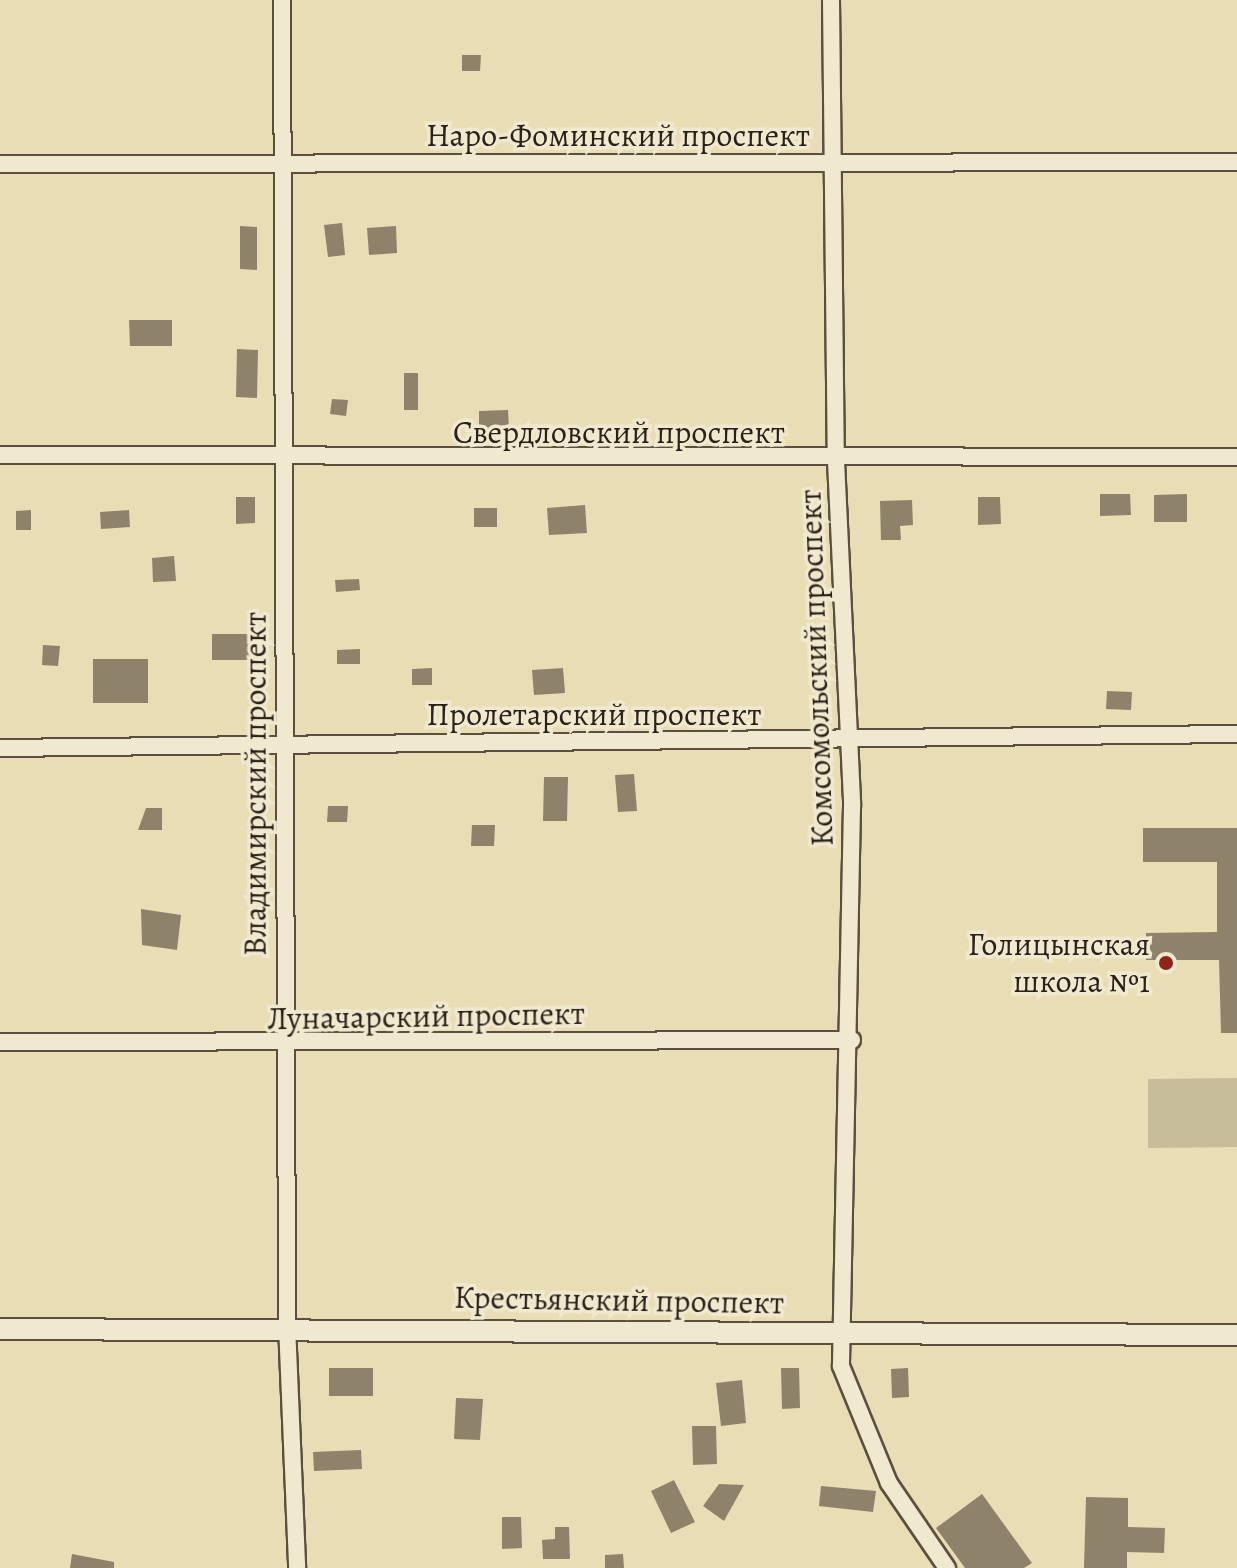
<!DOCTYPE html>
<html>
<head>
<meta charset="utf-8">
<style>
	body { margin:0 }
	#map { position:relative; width:1237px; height:1568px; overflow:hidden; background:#e8ddb5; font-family:Alegreya,serif }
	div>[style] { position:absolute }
	.green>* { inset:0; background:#c8bd9a }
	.building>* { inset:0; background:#8e836a }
	.roads { filter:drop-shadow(2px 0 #5b503f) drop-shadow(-2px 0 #5b503f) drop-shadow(0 2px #5b503f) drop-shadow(0 -2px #5b503f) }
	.minor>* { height:16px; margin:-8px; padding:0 8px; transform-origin:8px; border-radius:8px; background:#f0e9cf }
	.tertiary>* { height:20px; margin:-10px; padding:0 10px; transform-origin:10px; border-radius:10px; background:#f0e9cf }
	.dots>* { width:22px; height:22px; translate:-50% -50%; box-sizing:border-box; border:4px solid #f0e9cf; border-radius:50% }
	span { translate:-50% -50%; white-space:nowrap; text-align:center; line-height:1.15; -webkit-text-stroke:7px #f0e9cf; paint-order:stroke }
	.street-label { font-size:32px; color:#2c2118 }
	.poi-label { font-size:32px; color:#2c2118 }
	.right { translate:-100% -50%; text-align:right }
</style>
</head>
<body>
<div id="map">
	<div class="green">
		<div style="clip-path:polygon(1237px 1078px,1237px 1147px,1148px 1148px,1148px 1079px)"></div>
	</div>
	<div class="building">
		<div style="clip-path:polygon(462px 55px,481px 55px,480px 71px,462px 71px)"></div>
		<div style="clip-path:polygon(342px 223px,345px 255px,328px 257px,324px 225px)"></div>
		<div style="clip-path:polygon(240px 226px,257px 227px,257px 270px,240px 269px)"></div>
		<div style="clip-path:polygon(396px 226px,397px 253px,369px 255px,367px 228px)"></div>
		<div style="clip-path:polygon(129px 320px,172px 320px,172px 346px,130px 346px)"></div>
		<div style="clip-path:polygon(237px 349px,258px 350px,257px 398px,236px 397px)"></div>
		<div style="clip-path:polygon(404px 373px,418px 373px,418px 410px,404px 410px)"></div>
		<div style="clip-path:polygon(332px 399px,348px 400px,346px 416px,330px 414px)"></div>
		<div style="clip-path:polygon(508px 410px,509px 429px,479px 430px,479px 411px)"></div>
		<div style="clip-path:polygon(1100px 494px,1130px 494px,1131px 515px,1100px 516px)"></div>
		<div style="clip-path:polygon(1187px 494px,1187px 522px,1154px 522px,1154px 495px)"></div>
		<div style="clip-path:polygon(236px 497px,255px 497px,255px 523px,236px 524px)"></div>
		<div style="clip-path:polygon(978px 497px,1000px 497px,1001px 524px,978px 525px)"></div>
		<div style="clip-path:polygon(912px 500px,913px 525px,900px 526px,901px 540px,881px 540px,880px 501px)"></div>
		<div style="clip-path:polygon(585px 505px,587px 533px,549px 535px,547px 508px)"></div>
		<div style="clip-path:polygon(474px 508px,497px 508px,497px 527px,474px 527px)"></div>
		<div style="clip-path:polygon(31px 510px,31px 530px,16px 530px,16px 511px)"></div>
		<div style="clip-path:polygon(129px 510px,130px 527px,101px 529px,100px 512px)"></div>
		<div style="clip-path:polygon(174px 556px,176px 581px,153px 582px,152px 558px)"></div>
		<div style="clip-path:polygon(359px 579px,360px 590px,336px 592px,335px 580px)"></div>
		<div style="clip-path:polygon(212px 634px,250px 634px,250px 660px,212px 660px)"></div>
		<div style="clip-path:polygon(43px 645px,60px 646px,58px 666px,42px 665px)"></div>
		<div style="clip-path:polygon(360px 649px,360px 664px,337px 664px,337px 650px)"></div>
		<div style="clip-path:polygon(93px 659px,148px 659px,148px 703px,93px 703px)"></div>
		<div style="clip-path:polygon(432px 668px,432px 685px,412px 685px,412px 669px)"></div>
		<div style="clip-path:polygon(563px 668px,565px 693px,534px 695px,532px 670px)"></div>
		<div style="clip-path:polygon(1107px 691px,1132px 692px,1131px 710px,1106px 709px)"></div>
		<div style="clip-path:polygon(634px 774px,637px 811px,618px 812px,615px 775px)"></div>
		<div style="clip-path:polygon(544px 777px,568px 777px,567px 821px,543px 821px)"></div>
		<div style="clip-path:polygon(328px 806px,348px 806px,347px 822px,327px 822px)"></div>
		<div style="clip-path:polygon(146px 808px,162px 808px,162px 830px,138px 830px)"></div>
		<div style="clip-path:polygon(472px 825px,495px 825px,494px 846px,471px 846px)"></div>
		<div style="clip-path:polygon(1143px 828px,1237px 828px,1237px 1033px,1221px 1033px,1219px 960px,1146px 960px,1146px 933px,1217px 932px,1217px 862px,1143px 862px)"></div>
		<div style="clip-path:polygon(141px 909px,181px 915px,177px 950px,142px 945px)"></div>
		<div style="clip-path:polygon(329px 1368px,373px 1368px,373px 1396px,329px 1396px)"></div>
		<div style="clip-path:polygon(781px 1368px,799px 1368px,800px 1408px,782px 1409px)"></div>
		<div style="clip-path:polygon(908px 1368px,909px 1397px,892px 1398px,891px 1369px)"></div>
		<div style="clip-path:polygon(742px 1380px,746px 1423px,721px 1426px,716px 1383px)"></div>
		<div style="clip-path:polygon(456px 1398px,483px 1399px,480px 1440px,454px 1439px)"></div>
		<div style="clip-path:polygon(692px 1426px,716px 1426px,717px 1464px,693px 1465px)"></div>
		<div style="clip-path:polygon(361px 1450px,362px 1469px,314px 1471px,313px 1452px)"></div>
		<div style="clip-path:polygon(674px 1480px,695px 1522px,671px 1533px,651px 1491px)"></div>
		<div style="clip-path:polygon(719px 1484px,744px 1485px,724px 1521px,703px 1506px)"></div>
		<div style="clip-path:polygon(821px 1486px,876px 1491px,873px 1512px,819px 1506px)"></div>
		<div style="clip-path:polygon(982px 1494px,1032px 1563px,1024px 1568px,965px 1568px,936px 1528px)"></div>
		<div style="clip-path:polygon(1086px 1497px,1128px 1498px,1128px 1527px,1165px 1528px,1164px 1553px,1127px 1552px,1127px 1568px,1084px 1568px)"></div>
		<div style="clip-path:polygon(502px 1517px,521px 1517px,522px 1548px,502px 1549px)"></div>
		<div style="clip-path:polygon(555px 1527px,569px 1527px,570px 1559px,543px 1559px,542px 1540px,555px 1539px)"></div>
		<div style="clip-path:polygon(72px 1554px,114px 1562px,114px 1568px,70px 1568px)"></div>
		<div style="clip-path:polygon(623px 1554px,624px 1568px,605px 1568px,605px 1555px)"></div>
	</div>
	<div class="roads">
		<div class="minor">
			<div style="left:282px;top:0;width:1325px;rotate:89.78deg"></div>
			<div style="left:287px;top:1325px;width:243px;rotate:87.6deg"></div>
			<div style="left:831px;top:0;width:461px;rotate:89.4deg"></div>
			<div style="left:836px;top:461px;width:345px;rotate:87.3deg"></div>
			<div style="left:852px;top:806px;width:560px;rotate:91.13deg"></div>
			<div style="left:841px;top:1366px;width:126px;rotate:67.7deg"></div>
			<div style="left:889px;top:1483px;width:103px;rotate:55.7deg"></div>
			<div style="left:0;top:164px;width:1237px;rotate:-0.09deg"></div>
			<div style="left:0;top:455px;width:1237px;rotate:0.09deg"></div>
			<div style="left:0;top:748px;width:1237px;rotate:-0.65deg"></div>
			<div style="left:0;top:1042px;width:852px;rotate:-0.13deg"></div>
		</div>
		<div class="tertiary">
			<div style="left:0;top:1329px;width:1237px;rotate:0.28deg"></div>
		</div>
	</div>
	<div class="dots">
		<div style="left:1166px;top:963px;background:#8f2418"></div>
	</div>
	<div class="street-label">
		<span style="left:618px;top:135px">Наро-Фоминский проспект</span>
		<span style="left:619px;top:432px">Свердловский проспект</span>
		<span style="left:816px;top:668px;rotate:-92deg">Комсомольский проспект</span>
		<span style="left:594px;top:714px">Пролетарский проспект</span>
		<span style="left:255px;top:784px;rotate:-90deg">Владимирский проспект</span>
		<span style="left:426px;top:1016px;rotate:-1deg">Луначарский проспект</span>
		<span style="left:619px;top:1300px;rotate:1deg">Крестьянский проспект</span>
	</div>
	<div class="poi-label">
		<span class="right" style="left:1150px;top:963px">Голицынская<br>школа №1</span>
	</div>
</div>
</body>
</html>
